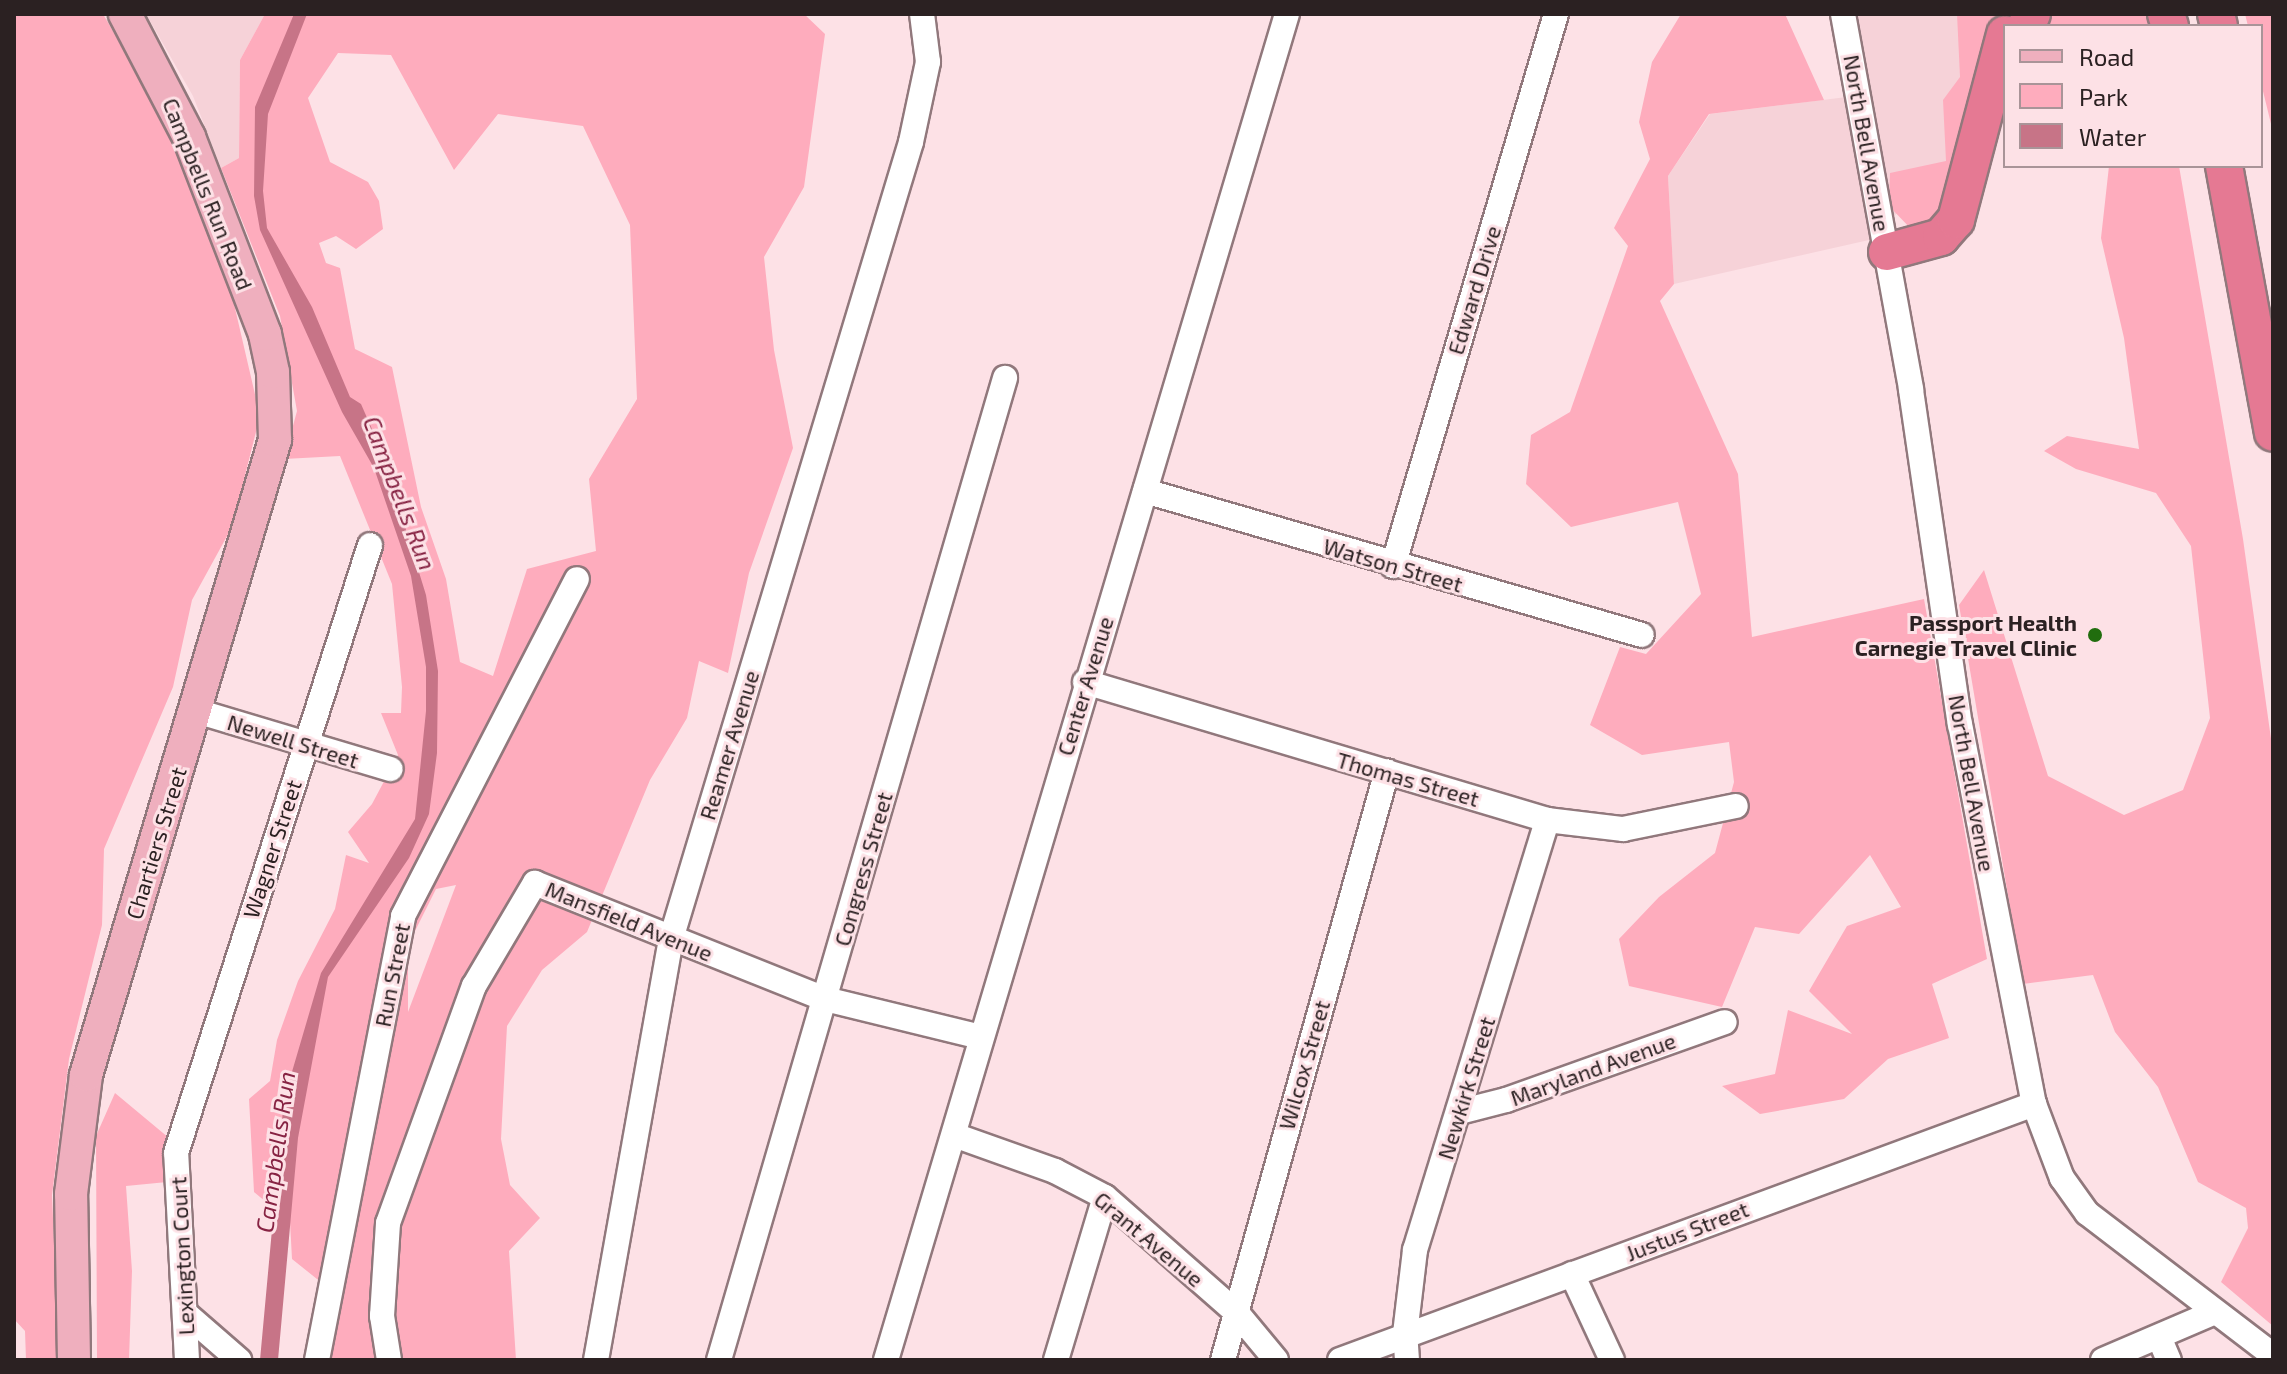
<!DOCTYPE html>
<html>
<head>
<meta charset="utf-8">
<style>
	body { margin:0 }
	#map { position:relative; width:2287px; height:1374px; overflow:hidden; background:#fde1e6; font-family:"Exo 2",sans-serif }
	div>[style] { position:absolute }
	.built>* { inset:0; background:#f6d2d8 }
	.green>* { inset:0; background:#feacbd }
	.water>* { inset:0; background:#c77487 }
	.roads { filter:drop-shadow(2px 0 #91787c) drop-shadow(-2px 0 #91787c) drop-shadow(0 2px #91787c) drop-shadow(0 -2px #91787c) }
	.minor>* { height:24px; margin:-12px; padding:0 12px; transform-origin:12px; border-radius:12px; background:#fff }
	.major>* { height:32px; margin:-16px; padding:0 16px; transform-origin:16px; border-radius:16px; background:#efafbe }
	.highway>* { height:36px; margin:-18px; padding:0 18px; transform-origin:18px; border-radius:18px; background:#e57993 }
	.dots>* { width:22px; height:22px; translate:-50% -50%; box-sizing:border-box; border:4px solid #fde1e6; border-radius:50% }
	span { translate:-50% -50%; white-space:nowrap; text-align:center; line-height:1.15; -webkit-text-stroke:6px #fde1e6; paint-order:stroke }
	.street-label { font-size:22px; color:#2b2122 }
	.poi-label { font-size:22px; color:#2b2122; font-weight:700 }
	.right { translate:-100% -50%; text-align:right }
	.water-label { font-size:24px; color:#872343; font-style:italic }
	.frame { position:absolute; inset:0; border:16px solid #2b2122; pointer-events:none }
	.legend { position:absolute; left:2003px; top:24px; width:260px; height:144px; box-sizing:border-box; background:#fde1e6; border:2px solid #a99498; margin:0; padding:10px 14px; list-style:none; font-size:24px; color:#2b2122 }
	.legend li { display:flex; align-items:center; gap:16px; height:40px }
	.legend b { width:40px; border:2px solid #a99498 }
</style>
</head>
<body>
<div id="map">
	<div class="built">
		<div style="clip-path:polygon(146px 14px,265px 14px,240px 60px,239px 158px,221px 168px,193px 96px)"></div>
		<div style="clip-path:polygon(1857px 14px,1965px 14px,1954px 159px,1869px 240px,1674px 284px,1668px 176px,1710px 114px,1871px 94px)"></div>
	</div>
	<div class="green">
		<div style="clip-path:polygon(14px 14px,103px 14px,168px 126px,228px 278px,260px 416px,232px 527px,192px 600px,173px 687px,104px 849px,102px 925px,69px 1059px,52px 1195px,59px 1360px,26px 1360px,25px 1331px,14px 1319px)"></div>
		<div style="clip-path:polygon(evenodd,265px 14px,804px 14px,825px 34px,804px 187px,764px 257px,774px 350px,793px 448px,749px 573px,728px 673px,699px 661px,687px 718px,650px 780px,587px 932px,542px 970px,507px 1026px,501px 1139px,510px 1185px,540px 1218px,509px 1251px,516px 1360px,321px 1360px,322px 1283px,292px 1259px,290px 1222px,254px 1192px,249px 1099px,270px 1081px,277px 1040px,298px 981px,335px 909px,346px 855px,369px 863px,348px 832px,372px 804px,398px 755px,381px 713px,401px 713px,402px 687px,392px 584px,340px 456px,284px 459px,297px 411px,280px 316px,221px 168px,239px 158px,240px 60px,265px 14px,338px 53px,391px 55px,454px 170px,498px 114px,583px 126px,630px 225px,637px 399px,589px 479px,596px 551px,527px 569px,493px 676px,460px 662px,446px 579px,421px 507px,392px 367px,355px 349px,340px 268px,326px 263px,319px 243px,336px 236px,356px 249px,383px 229px,379px 201px,368px 182px,330px 162px,308px 98px,338px 53px,265px 14px,456px 885px,408px 1012px,408px 945px,436px 889px,456px 885px)"></div>
		<div style="clip-path:polygon(1681px 14px,1785px 14px,1824px 100px,1709px 114px,1668px 176px,1674px 284px,1660px 301px,1738px 474px,1752px 637px,1924px 599px,1987px 959px,1932px 984px,1949px 1038px,1888px 1059px,1844px 1099px,1760px 1114px,1722px 1086px,1775px 1074px,1788px 1010px,1852px 1034px,1809px 991px,1847px 926px,1901px 907px,1870px 855px,1799px 934px,1755px 927px,1722px 1007px,1629px 986px,1619px 939px,1659px 897px,1715px 853px,1734px 782px,1729px 742px,1642px 755px,1590px 725px,1620px 647px,1646px 654px,1701px 594px,1678px 502px,1571px 527px,1526px 484px,1531px 435px,1570px 412px,1628px 246px,1614px 228px,1650px 159px,1639px 122px,1652px 62px)"></div>
		<div style="clip-path:polygon(1957px 14px,2004px 14px,1950px 215px,1913px 231px,1889px 206px,1890px 173px,1946px 161px,1943px 100px,1960px 77px)"></div>
		<div style="clip-path:polygon(2032px 14px,2154px 14px,2155px 26px,2021px 26px)"></div>
		<div style="clip-path:polygon(2245px 14px,2273px 14px,2273px 132px,2261px 83px,2261px 26px,2248px 26px)"></div>
		<div style="clip-path:polygon(2109px 166px,2179px 166px,2243px 539px,2273px 753px,2273px 1326px,2221px 1282px,2248px 1228px,2246px 1208px,2198px 1182px,2158px 1087px,2115px 1032px,2093px 975px,2023px 984px,1959px 605px,1984px 570px,2048px 776px,2124px 815px,2183px 790px,2210px 718px,2191px 546px,2156px 493px,2076px 469px,2044px 451px,2067px 436px,2139px 449px,2124px 338px,2101px 238px)"></div>
		<div style="clip-path:polygon(115px 1093px,169px 1138px,167px 1182px,126px 1186px,132px 1271px,129px 1360px,97px 1360px,96px 1136px)"></div>
	</div>
	<div class="water">
		<div style="clip-path:polygon(294px 14px,307px 14px,268px 114px,263px 191px,267px 228px,312px 307px,350px 397px,361px 404px,382px 452px,426px 595px,438px 671px,437px 753px,429px 814px,409px 858px,328px 977px,298px 1138px,278px 1360px,260px 1360px,284px 1099px,321px 973px,415px 819px,426px 711px,426px 667px,411px 576px,374px 468px,342px 412px,260px 230px,254px 196px,255px 107px)"></div>
	</div>
	<div class="roads">
		<div class="minor">
			<div style="left:1843px;top:14px;width:382px;rotate:79.7deg"></div>
			<div style="left:1911px;top:390px;width:338px;rotate:81.7deg"></div>
			<div style="left:1960px;top:724px;width:387px;rotate:79deg"></div>
			<div style="left:2034px;top:1104px;width:79px;rotate:69.3deg"></div>
			<div style="left:2062px;top:1178px;width:43px;rotate:54.5deg"></div>
			<div style="left:2087px;top:1213px;width:234px;rotate:37.4deg"></div>
			<div style="left:1145px;top:491px;width:517px;rotate:16.16deg"></div>
			<div style="left:1393px;top:566px;width:576px;rotate:-73.55deg"></div>
			<div style="left:1085px;top:682px;width:482px;rotate:16.6deg"></div>
			<div style="left:1547px;top:820px;width:77px;rotate:6.8deg"></div>
			<div style="left:1623px;top:829px;width:115px;rotate:-11.5deg"></div>
			<div style="left:196px;top:711px;width:203px;rotate:16.6deg"></div>
			<div style="left:1459px;top:1112px;width:49px;rotate:-14.3deg"></div>
			<div style="left:1506px;top:1100px;width:232px;rotate:-19.6deg"></div>
			<div style="left:954px;top:1135px;width:107px;rotate:19.6deg"></div>
			<div style="left:1055px;top:1171px;width:56px;rotate:27.5deg"></div>
			<div style="left:1105px;top:1197px;width:176px;rotate:41.3deg"></div>
			<div style="left:1237px;top:1313px;width:61px;rotate:50.3deg"></div>
			<div style="left:1572px;top:1274px;width:95px;rotate:65.1deg"></div>
			<div style="left:185px;top:1313px;width:72px;rotate:41deg"></div>
			<div style="left:2159px;top:1337px;width:25px;rotate:67deg"></div>
			<div style="left:187px;top:1360px;width:207px;rotate:-93deg"></div>
			<div style="left:176px;top:1153px;width:638px;rotate:-72.3deg"></div>
			<div style="left:317px;top:1360px;width:452px;rotate:-79deg"></div>
			<div style="left:403px;top:916px;width:379px;rotate:-62.7deg"></div>
			<div style="left:389px;top:1360px;width:45px;rotate:-99deg"></div>
			<div style="left:382px;top:1316px;width:93px;rotate:-86.3deg"></div>
			<div style="left:388px;top:1223px;width:252px;rotate:-70.1deg"></div>
			<div style="left:474px;top:986px;width:120px;rotate:-59.4deg"></div>
			<div style="left:535px;top:883px;width:312px;rotate:21.8deg"></div>
			<div style="left:825px;top:999px;width:161px;rotate:13.7deg"></div>
			<div style="left:596px;top:1360px;width:428px;rotate:-79.9deg"></div>
			<div style="left:671px;top:939px;width:832px;rotate:-73.24deg"></div>
			<div style="left:911px;top:142px;width:82px;rotate:-78deg"></div>
			<div style="left:928px;top:62px;width:48px;rotate:-97.1deg"></div>
			<div style="left:719px;top:1360px;width:1023px;rotate:-73.76deg"></div>
			<div style="left:886px;top:1360px;width:1404px;rotate:-73.41deg"></div>
			<div style="left:1056px;top:1360px;width:170px;rotate:-73.3deg"></div>
			<div style="left:1223px;top:1360px;width:611px;rotate:-74.44deg"></div>
			<div style="left:1340px;top:1360px;width:740px;rotate:-20.25deg"></div>
			<div style="left:1407px;top:1360px;width:26px;rotate:-94deg"></div>
			<div style="left:1405px;top:1334px;width:85px;rotate:-83.2deg"></div>
			<div style="left:1415px;top:1250px;width:450px;rotate:-72.9deg"></div>
			<div style="left:2103px;top:1360px;width:122px;rotate:-23.2deg"></div>
		</div>
		<div class="major">
			<div style="left:74px;top:1360px;width:166px;rotate:-91deg"></div>
			<div style="left:71px;top:1194px;width:120px;rotate:-82.8deg"></div>
			<div style="left:86px;top:1075px;width:663px;rotate:-73.43deg"></div>
			<div style="left:275px;top:440px;width:68px;rotate:-91.7deg"></div>
			<div style="left:273px;top:372px;width:39px;rotate:-102deg"></div>
			<div style="left:265px;top:334px;width:211px;rotate:-111.1deg"></div>
			<div style="left:189px;top:137px;width:139px;rotate:-117.5deg"></div>
		</div>
		<div class="highway">
			<div style="left:2166px;top:14px;width:13px;rotate:72deg"></div>
			<div style="left:2216px;top:14px;width:12px;rotate:76deg"></div>
			<div style="left:2026px;top:26px;width:13px;rotate:-63deg"></div>
			<div style="left:2224px;top:166px;width:271px;rotate:79.6deg"></div>
			<div style="left:1887px;top:252px;width:56px;rotate:-15.5deg"></div>
			<div style="left:1941px;top:237px;width:23px;rotate:-49deg"></div>
			<div style="left:1956px;top:220px;width:192px;rotate:-75.2deg"></div>
		</div>
	</div>
	<div class="dots">
		<div style="left:2095px;top:635px;background:#216d0e"></div>
	</div>
	<div class="street-label">
		<span style="left:1867px;top:143px;rotate:80deg">North Bell Avenue</span>
		<span style="left:208px;top:194px;rotate:68deg">Campbells Run Road</span>
		<span style="left:1474px;top:290px;rotate:-73deg">Edward Drive</span>
		<span style="left:1393px;top:565px;rotate:16deg">Watson Street</span>
		<span style="left:1085px;top:686px;rotate:-73deg">Center Avenue</span>
		<span style="left:293px;top:741px;rotate:17deg">Newell Street</span>
		<span style="left:729px;top:745px;rotate:-73deg">Reamer Avenue</span>
		<span style="left:1408px;top:779px;rotate:16deg">Thomas Street</span>
		<span style="left:1972px;top:783px;rotate:80deg">North Bell Avenue</span>
		<span style="left:156px;top:843px;rotate:-73deg">Chartiers Street</span>
		<span style="left:272px;top:849px;rotate:-72deg">Wagner Street</span>
		<span style="left:863px;top:869px;rotate:-74deg">Congress Street</span>
		<span style="left:629px;top:921px;rotate:22deg">Mansfield Avenue</span>
		<span style="left:392px;top:975px;rotate:-79deg">Run Street</span>
		<span style="left:1304px;top:1065px;rotate:-74deg">Wilcox Street</span>
		<span style="left:1593px;top:1069px;rotate:-20deg">Maryland Avenue</span>
		<span style="left:1466px;top:1088px;rotate:-73deg">Newkirk Street</span>
		<span style="left:1687px;top:1231px;rotate:-21deg">Justus Street</span>
		<span style="left:1149px;top:1239px;rotate:40deg">Grant Avenue</span>
		<span style="left:182px;top:1256px;rotate:-93deg">Lexington Court</span>
	</div>
	<div class="poi-label">
		<span class="right" style="left:2077px;top:635px">Passport Health<br>Carnegie Travel Clinic</span>
	</div>
	<div class="water-label">
		<span style="left:400px;top:493px;rotate:69deg">Campbells Run</span>
		<span style="left:275px;top:1152px;rotate:-82deg">Campbells Run</span>
	</div>
	<div class="frame"></div>
	<ul class="legend">
	<li><b style="height:10px;background:#efafbe"></b>Road</li>
	<li><b style="height:22px;background:#feacbd"></b>Park</li>
	<li><b style="height:22px;background:#c77487"></b>Water</li>
	</ul>
</div>
</body>
</html>
